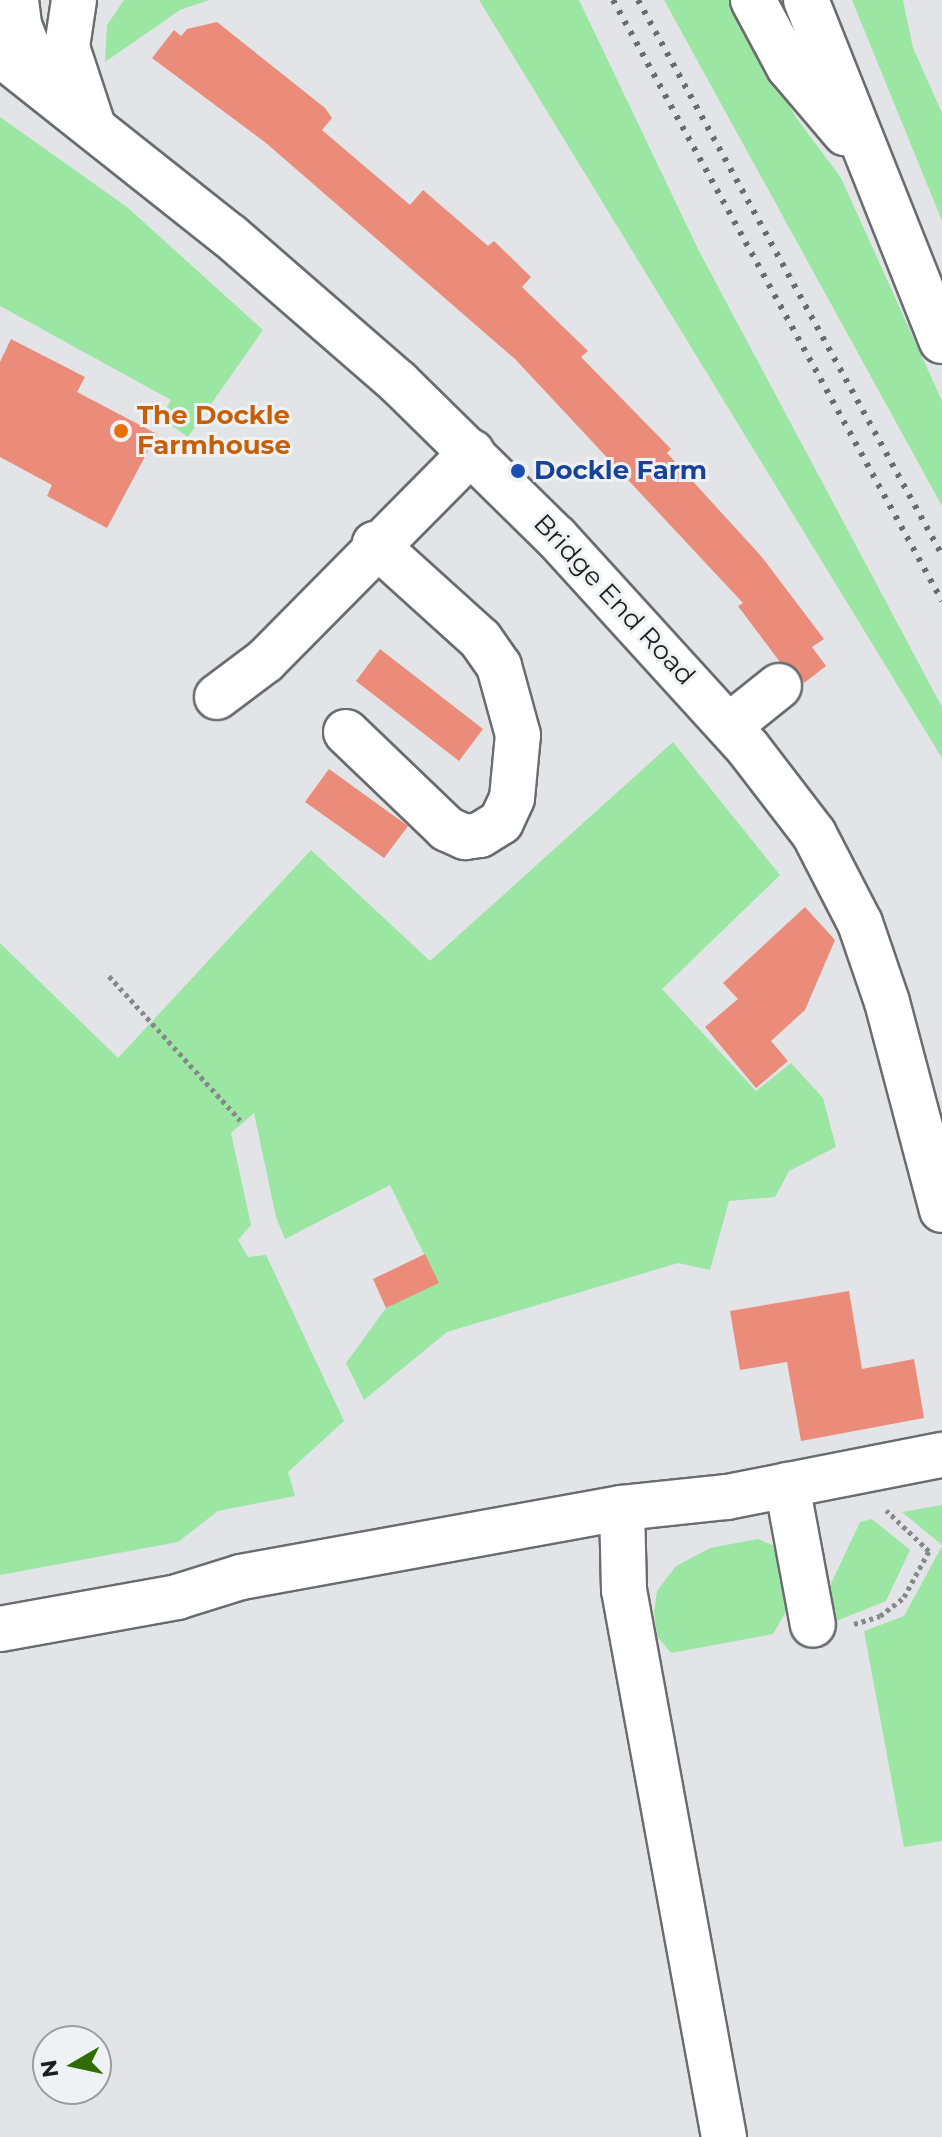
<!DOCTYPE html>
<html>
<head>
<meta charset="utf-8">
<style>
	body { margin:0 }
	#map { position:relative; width:942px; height:2137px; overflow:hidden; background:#e3e4e7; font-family:Montserrat,sans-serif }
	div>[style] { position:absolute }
	.green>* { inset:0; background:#9ce6a3 }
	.building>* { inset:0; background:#ea8c79 }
	.path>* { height:5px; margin-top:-2.5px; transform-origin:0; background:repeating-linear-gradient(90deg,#87888a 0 4px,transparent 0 8px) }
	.roads { filter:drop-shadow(2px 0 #6b6c6f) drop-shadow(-2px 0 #6b6c6f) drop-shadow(0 2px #6b6c6f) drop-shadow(0 -2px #6b6c6f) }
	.minor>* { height:44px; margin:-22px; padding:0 22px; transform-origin:22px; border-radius:22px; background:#fff }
	.major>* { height:44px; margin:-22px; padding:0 22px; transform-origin:22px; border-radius:22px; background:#fff }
	.rail>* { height:6px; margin-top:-3px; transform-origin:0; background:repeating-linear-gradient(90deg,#6b6b6d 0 4px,transparent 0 12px) }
	.dots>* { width:22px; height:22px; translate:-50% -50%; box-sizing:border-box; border:4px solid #f0f1f5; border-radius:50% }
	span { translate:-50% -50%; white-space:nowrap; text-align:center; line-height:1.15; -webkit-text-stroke:6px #f0f1f5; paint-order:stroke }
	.food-label { font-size:26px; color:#c56008; font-weight:700 }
	.left { translate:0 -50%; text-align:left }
	.transit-label { font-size:26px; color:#164399; font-weight:700 }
	.street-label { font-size:26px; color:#1e1e1f }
	.north { position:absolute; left:32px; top:2025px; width:80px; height:80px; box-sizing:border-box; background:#f0f1f5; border:2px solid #9c9d9f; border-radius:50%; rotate:261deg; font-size:22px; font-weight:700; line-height:32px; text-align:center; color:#1e1e1f }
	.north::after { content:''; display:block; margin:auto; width:28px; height:36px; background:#306d00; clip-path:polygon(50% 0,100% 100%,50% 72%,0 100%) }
</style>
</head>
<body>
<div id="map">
	<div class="green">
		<div style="clip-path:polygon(124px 0,209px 0,180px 10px,105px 62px,107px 25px)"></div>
		<div style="clip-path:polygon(479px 0,579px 0,698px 249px,942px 707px,942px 758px)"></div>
		<div style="clip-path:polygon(664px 0,732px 0,795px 116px,841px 178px,942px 401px,942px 506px)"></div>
		<div style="clip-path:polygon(852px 0,903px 0,913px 48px,942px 113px,942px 221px)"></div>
		<div style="clip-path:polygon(0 117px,127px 207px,263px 330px,188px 437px,161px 418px,171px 400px,0 306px)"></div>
		<div style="clip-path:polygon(673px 742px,780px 875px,662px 989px,756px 1091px,791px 1063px,823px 1098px,836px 1147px,789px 1171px,775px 1197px,729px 1201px,710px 1270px,678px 1263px,447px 1332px,364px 1400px,346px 1363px,386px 1308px,438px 1283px,390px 1185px,285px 1239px,276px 1217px,254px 1113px,231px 1133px,251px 1225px,238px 1240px,248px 1257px,266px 1255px,344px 1421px,288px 1472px,295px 1496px,218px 1511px,178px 1542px,0 1575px,0 943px,118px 1058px,311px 850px,430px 961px)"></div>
		<div style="clip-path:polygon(942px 1505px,942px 1545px,902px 1512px)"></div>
		<div style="clip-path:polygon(872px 1519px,910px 1550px,886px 1601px,834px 1622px,828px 1590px,860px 1522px)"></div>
		<div style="clip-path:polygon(758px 1539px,775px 1546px,784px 1561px,787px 1610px,773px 1634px,671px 1653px,657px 1636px,654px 1612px,657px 1591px,676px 1566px,710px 1548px)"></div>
		<div style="clip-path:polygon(942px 1546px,942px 1841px,904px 1847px,864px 1631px,904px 1616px)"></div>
	</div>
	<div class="building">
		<div style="clip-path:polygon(217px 22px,325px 108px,332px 118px,322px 130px,410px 205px,423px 190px,488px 246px,494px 241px,531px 277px,522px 287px,588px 351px,581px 357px,671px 449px,667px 453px,761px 556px,824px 639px,812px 647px,826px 666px,804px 683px,798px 670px,780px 662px,738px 606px,743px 603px,515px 359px,266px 143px,152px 58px,174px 30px,181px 36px,187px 29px)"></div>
		<div style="clip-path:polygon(11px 339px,85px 377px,77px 392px,157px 434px,107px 528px,47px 496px,52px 485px,0 457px,0 362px)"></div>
		<div style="clip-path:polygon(380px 649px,483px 729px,459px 761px,356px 681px)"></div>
		<div style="clip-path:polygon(329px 769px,408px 826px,384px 858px,305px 802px)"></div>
		<div style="clip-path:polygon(805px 907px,835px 940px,805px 1010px,771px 1041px,788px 1061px,756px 1088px,705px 1027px,738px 999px,723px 983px)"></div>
		<div style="clip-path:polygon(425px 1254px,439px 1283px,386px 1308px,373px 1279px)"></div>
		<div style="clip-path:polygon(849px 1291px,862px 1369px,914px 1359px,924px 1418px,801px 1441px,787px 1362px,740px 1370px,730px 1311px)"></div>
	</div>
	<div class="path">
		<div style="left:109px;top:976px;width:195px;rotate:47.7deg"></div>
		<div style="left:854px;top:1624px;width:27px;rotate:-17deg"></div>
		<div style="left:880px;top:1616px;width:31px;rotate:-38deg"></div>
		<div style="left:904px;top:1597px;width:52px;rotate:-61.5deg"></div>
		<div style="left:929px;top:1551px;width:59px;rotate:-136.4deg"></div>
	</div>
	<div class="roads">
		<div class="minor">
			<div style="left:753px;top:0;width:76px;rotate:61.8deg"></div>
			<div style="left:789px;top:67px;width:87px;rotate:49.7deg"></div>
			<div style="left:806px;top:0;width:367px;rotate:68.3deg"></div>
			<div style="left:217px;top:697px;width:60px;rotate:-36.9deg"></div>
			<div style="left:265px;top:661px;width:294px;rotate:-45.3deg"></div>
			<div style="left:729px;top:726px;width:64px;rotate:-38.7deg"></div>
			<div style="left:346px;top:732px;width:140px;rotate:43.8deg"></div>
			<div style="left:447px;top:829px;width:20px;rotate:24deg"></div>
			<div style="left:465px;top:837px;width:15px;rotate:-8deg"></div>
			<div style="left:480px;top:835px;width:25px;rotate:-32deg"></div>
			<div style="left:501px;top:822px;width:26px;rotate:-65deg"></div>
			<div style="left:512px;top:798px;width:63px;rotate:-84.6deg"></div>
			<div style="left:518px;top:735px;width:72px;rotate:-105.4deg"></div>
			<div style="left:499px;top:666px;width:33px;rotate:-125deg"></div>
			<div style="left:480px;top:639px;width:142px;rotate:-137.9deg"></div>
			<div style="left:787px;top:1485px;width:142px;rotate:79.5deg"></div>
			<div style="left:622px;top:1508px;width:82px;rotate:88.6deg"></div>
			<div style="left:624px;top:1590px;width:556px;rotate:79.64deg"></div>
			<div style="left:0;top:1629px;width:180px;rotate:-10.2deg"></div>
			<div style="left:177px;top:1597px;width:67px;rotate:-17.4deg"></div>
			<div style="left:241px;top:1577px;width:387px;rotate:-10.3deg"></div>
			<div style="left:622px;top:1508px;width:106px;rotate:-6deg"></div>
			<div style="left:727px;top:1497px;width:219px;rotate:-11.1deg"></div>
		</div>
		<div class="major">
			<div style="left:16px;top:0;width:25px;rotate:83deg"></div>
			<div style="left:19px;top:25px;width:66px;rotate:68.5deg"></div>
			<div style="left:74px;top:0;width:48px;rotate:98.5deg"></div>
			<div style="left:67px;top:47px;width:80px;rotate:71.8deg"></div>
			<div style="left:0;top:54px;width:293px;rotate:38.4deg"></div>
			<div style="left:230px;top:236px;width:223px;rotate:41deg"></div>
			<div style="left:398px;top:382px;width:221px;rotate:44.5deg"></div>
			<div style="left:556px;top:537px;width:285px;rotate:47.7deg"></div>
			<div style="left:748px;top:748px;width:108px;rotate:52.5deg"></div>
			<div style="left:814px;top:834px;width:100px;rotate:62.7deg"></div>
			<div style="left:860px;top:923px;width:83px;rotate:71.1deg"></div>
			<div style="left:887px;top:1002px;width:215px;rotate:75.2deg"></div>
		</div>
	</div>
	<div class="rail">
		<div style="left:613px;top:0;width:685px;rotate:61.3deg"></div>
		<div style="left:638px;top:0;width:633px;rotate:61.29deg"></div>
	</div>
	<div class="dots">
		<div style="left:121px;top:431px;background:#e8710a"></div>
		<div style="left:518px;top:471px;background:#1a4fb4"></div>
	</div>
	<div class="food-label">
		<span class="left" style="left:137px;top:431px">The Dockle<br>Farmhouse</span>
	</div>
	<div class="transit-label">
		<span class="left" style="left:534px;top:471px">Dockle Farm</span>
	</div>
	<div class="street-label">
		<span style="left:614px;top:600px;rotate:47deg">Bridge End Road</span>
	</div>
	<div class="north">N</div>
</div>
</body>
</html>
